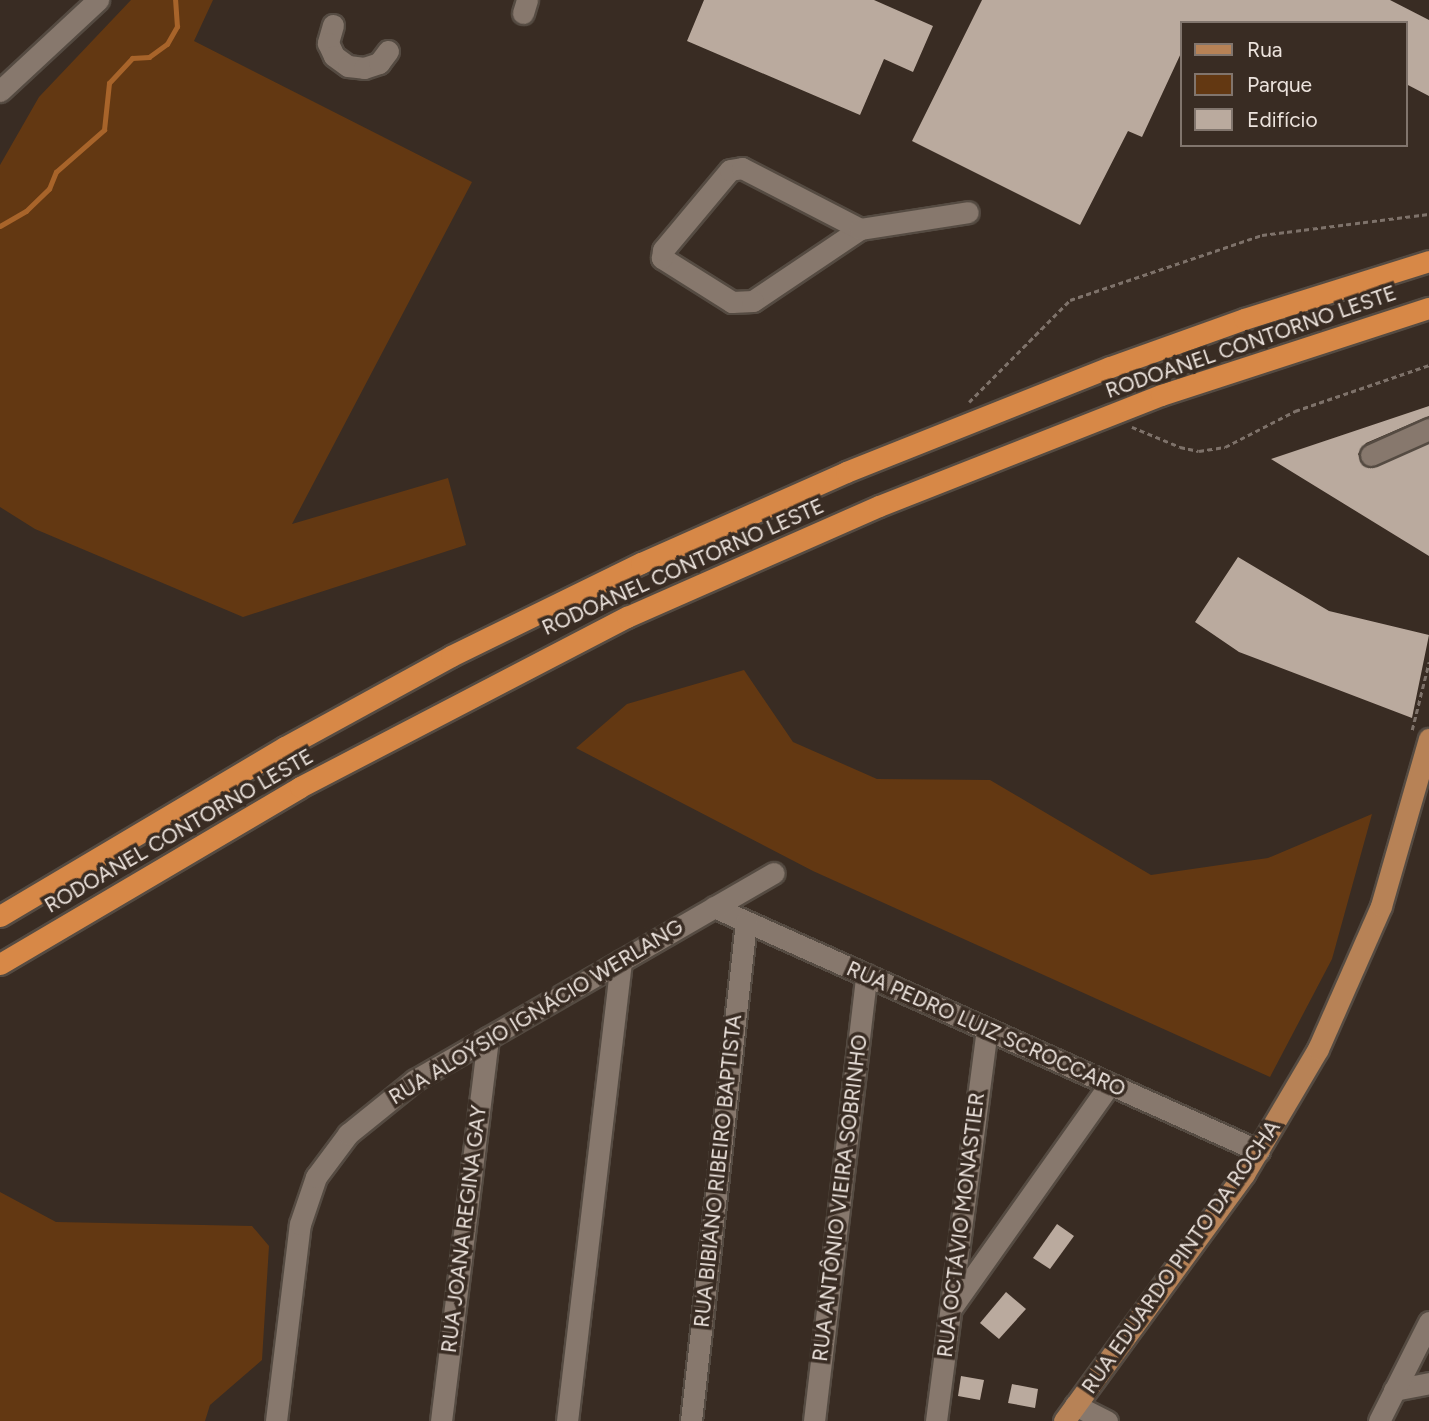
<!DOCTYPE html>
<html>
<head>
<meta charset="utf-8">
<style>
	body { margin:0 }
	#map { position:relative; width:1429px; height:1421px; overflow:hidden; background:#392c23; font-family:Figtree,sans-serif }
	div>[style] { position:absolute }
	.green>* { inset:0; background:#633812 }
	.stream>* { height:4.5px; margin:-2.25px; padding:0 2.25px; transform-origin:2.25px; border-radius:2.25px; background:#a8642a }
	.building>* { inset:0; background:#baaa9e }
	.path>* { height:2.5px; margin-top:-1.25px; transform-origin:0; background:repeating-linear-gradient(90deg,#7e726a 0 5px,transparent 0 8.5px) }
	.roads { filter:drop-shadow(2px 0 #554b42) drop-shadow(-2px 0 #554b42) drop-shadow(0 2px #554b42) drop-shadow(0 -2px #554b42) }
	.minor>* { height:21px; margin:-10.5px; padding:0 10.5px; transform-origin:10.5px; border-radius:10.5px; background:#87786d }
	.major>* { height:21px; margin:-10.5px; padding:0 10.5px; transform-origin:10.5px; border-radius:10.5px; background:#b78256 }
	.highway>* { height:21px; margin:-10.5px; padding:0 10.5px; transform-origin:10.5px; border-radius:10.5px; background:#d78847 }
	span { translate:-50% -50%; white-space:nowrap; text-align:center; line-height:1.15; -webkit-text-stroke:7px #392c23; paint-order:stroke }
	.street-label { font-size:21px; color:#ece3dd }
	.legend { position:absolute; left:1180px; top:21px; width:228px; height:126px; box-sizing:border-box; background:#392c23; border:2px solid #81756d; margin:0; padding:9px 12px; list-style:none; font-size:21px; color:#ece3dd }
	.legend li { display:flex; align-items:center; gap:14px; height:35px }
	.legend b { width:35px; border:2px solid #81756d }
</style>
</head>
<body>
<div id="map">
	<div class="green">
		<div style="clip-path:polygon(131px 0,213px 0,194px 41px,472px 182px,292px 524px,448px 478px,466px 545px,243px 617px,35px 529px,0 507px,0 165px,39px 97px)"></div>
		<div style="clip-path:polygon(744px 670px,793px 742px,877px 779px,990px 780px,1151px 875px,1268px 858px,1372px 814px,1332px 959px,1270px 1077px,813px 871px,576px 748px,627px 704px)"></div>
		<div style="clip-path:polygon(0 1192px,56px 1222px,252px 1226px,269px 1246px,262px 1360px,210px 1405px,205px 1421px,0 1421px)"></div>
	</div>
	<div class="stream">
		<div style="left:0;top:226px;width:30px;rotate:-30deg"></div>
		<div style="left:26px;top:211px;width:32px;rotate:-44deg"></div>
		<div style="left:49px;top:189px;width:18px;rotate:-68deg"></div>
		<div style="left:56px;top:172px;width:64px;rotate:-41.2deg"></div>
		<div style="left:104px;top:130px;width:47px;rotate:-83.9deg"></div>
		<div style="left:109px;top:83px;width:34px;rotate:-47deg"></div>
		<div style="left:132px;top:58px;width:17px;rotate:-3deg"></div>
		<div style="left:149px;top:57px;width:22px;rotate:-36deg"></div>
		<div style="left:167px;top:44px;width:20px;rotate:-60deg"></div>
		<div style="left:177px;top:27px;width:27px;rotate:-94deg"></div>
	</div>
	<div class="building">
		<div style="clip-path:polygon(704px 0,874px 0,933px 26px,913px 72px,884px 59px,860px 115px,687px 41px)"></div>
		<div style="clip-path:polygon(982px 0,1390px 0,1429px 20px,1429px 96px,1406px 84px,1406px 23px,1182px 23px,1182px 51px,1142px 137px,1128px 131px,1080px 225px,912px 141px)"></div>
		<div style="clip-path:polygon(1429px 406px,1429px 416px,1366px 443px,1358px 454px,1363px 465px,1370px 468px,1429px 443px,1429px 556px,1271px 459px)"></div>
		<div style="clip-path:polygon(1238px 557px,1329px 611px,1429px 635px,1412px 718px,1239px 652px,1195px 622px)"></div>
		<div style="clip-path:polygon(1057px 1224px,1074px 1236px,1050px 1269px,1033px 1258px)"></div>
		<div style="clip-path:polygon(1006px 1292px,1026px 1309px,999px 1339px,980px 1323px)"></div>
		<div style="clip-path:polygon(961px 1376px,984px 1380px,980px 1400px,958px 1396px)"></div>
		<div style="clip-path:polygon(1012px 1384px,1038px 1389px,1035px 1408px,1008px 1403px)"></div>
	</div>
	<div class="path">
		<div style="left:969px;top:402px;width:144px;rotate:-45.3deg"></div>
		<div style="left:1070px;top:300px;width:203px;rotate:-18.7deg"></div>
		<div style="left:1262px;top:235px;width:168px;rotate:-7.2deg"></div>
		<div style="left:1132px;top:427px;width:52px;rotate:22.6deg"></div>
		<div style="left:1180px;top:447px;width:19px;rotate:12deg"></div>
		<div style="left:1199px;top:451px;width:26px;rotate:-9deg"></div>
		<div style="left:1225px;top:447px;width:79px;rotate:-27.2deg"></div>
		<div style="left:1295px;top:411px;width:142px;rotate:-18.9deg"></div>
		<div style="left:1412px;top:730px;width:70px;rotate:-76deg"></div>
	</div>
	<div class="roads">
		<div class="minor">
			<div style="left:523px;top:13px;width:14px;rotate:-73deg"></div>
			<div style="left:333px;top:25px;width:19px;rotate:106deg"></div>
			<div style="left:328px;top:43px;width:14px;rotate:65deg"></div>
			<div style="left:334px;top:56px;width:17px;rotate:36deg"></div>
			<div style="left:348px;top:66px;width:16px;rotate:7deg"></div>
			<div style="left:364px;top:68px;width:16px;rotate:-18deg"></div>
			<div style="left:379px;top:63px;width:15px;rotate:-53deg"></div>
			<div style="left:0;top:91px;width:134px;rotate:-42.9deg"></div>
			<div style="left:860px;top:229px;width:129px;rotate:146.1deg"></div>
			<div style="left:753px;top:301px;width:21px;rotate:177deg"></div>
			<div style="left:732px;top:302px;width:83px;rotate:-147.8deg"></div>
			<div style="left:662px;top:258px;width:8px;rotate:-83deg"></div>
			<div style="left:663px;top:250px;width:104px;rotate:-50.1deg"></div>
			<div style="left:730px;top:170px;width:12px;rotate:-9deg"></div>
			<div style="left:742px;top:168px;width:133px;rotate:27.3deg"></div>
			<div style="left:860px;top:229px;width:109px;rotate:-8.9deg"></div>
			<div style="left:1371px;top:455px;width:64px;rotate:-24.1deg"></div>
			<div style="left:714px;top:907px;width:597px;rotate:24.12deg"></div>
			<div style="left:952px;top:1307px;width:273px;rotate:-54.7deg"></div>
			<div style="left:1394px;top:1390px;width:36px;rotate:-11deg"></div>
			<div style="left:1075px;top:1405px;width:36px;rotate:27deg"></div>
			<div style="left:276px;top:1421px;width:198px;rotate:-83.1deg"></div>
			<div style="left:300px;top:1224px;width:50px;rotate:-71.2deg"></div>
			<div style="left:316px;top:1177px;width:54px;rotate:-53.3deg"></div>
			<div style="left:348px;top:1134px;width:86px;rotate:-38.9deg"></div>
			<div style="left:415px;top:1080px;width:414px;rotate:-30deg"></div>
			<div style="left:441px;top:1421px;width:386px;rotate:-83deg"></div>
			<div style="left:567px;top:1421px;width:463px;rotate:-83.3deg"></div>
			<div style="left:691px;top:1421px;width:502px;rotate:-83.71deg"></div>
			<div style="left:814px;top:1421px;width:449px;rotate:-83.3deg"></div>
			<div style="left:936px;top:1421px;width:395px;rotate:-82.6deg"></div>
			<div style="left:1379px;top:1421px;width:111px;rotate:-63.2deg"></div>
		</div>
		<div class="major">
			<div style="left:1064px;top:1421px;width:306px;rotate:-53.9deg"></div>
			<div style="left:1244px;top:1174px;width:145px;rotate:-59.4deg"></div>
			<div style="left:1318px;top:1049px;width:156px;rotate:-66.2deg"></div>
			<div style="left:1381px;top:906px;width:174px;rotate:-74deg"></div>
		</div>
		<div class="highway">
			<div style="left:0;top:916px;width:331px;rotate:-30.7deg"></div>
			<div style="left:285px;top:747px;width:189px;rotate:-28.7deg"></div>
			<div style="left:451px;top:656px;width:212px;rotate:-26.1deg"></div>
			<div style="left:641px;top:563px;width:224px;rotate:-23.9deg"></div>
			<div style="left:846px;top:472px;width:284px;rotate:-21.7deg"></div>
			<div style="left:1110px;top:367px;width:142px;rotate:-19.7deg"></div>
			<div style="left:1244px;top:319px;width:194px;rotate:-17.4deg"></div>
			<div style="left:0;top:964px;width:348px;rotate:-30.5deg"></div>
			<div style="left:300px;top:787px;width:369px;rotate:-27.5deg"></div>
			<div style="left:627px;top:617px;width:275px;rotate:-23.8deg"></div>
			<div style="left:879px;top:506px;width:303px;rotate:-21.5deg"></div>
			<div style="left:1161px;top:395px;width:282px;rotate:-18deg"></div>
		</div>
	</div>
	<div class="street-label">
		<span style="left:1251px;top:342px;rotate:-19deg">RODOANEL CONTORNO LESTE</span>
		<span style="left:683px;top:567px;rotate:-24deg">RODOANEL CONTORNO LESTE</span>
		<span style="left:179px;top:831px;rotate:-30deg">RODOANEL CONTORNO LESTE</span>
		<span style="left:536px;top:1012px;rotate:-31deg">RUA ALOÝSIO IGNÁCIO WERLANG</span>
		<span style="left:986px;top:1029px;rotate:24deg">RUA PEDRO LUIZ SCROCCARO</span>
		<span style="left:718px;top:1171px;rotate:-84deg">RUA BIBIANO RIBEIRO BAPTISTA</span>
		<span style="left:840px;top:1198px;rotate:-83deg">RUA ANTÔNIO VIEIRA SOBRINHO</span>
		<span style="left:961px;top:1225px;rotate:-83deg">RUA OCTÁVIO MONASTIER</span>
		<span style="left:464px;top:1229px;rotate:-83deg">RUA JOANA REGINA GAY</span>
		<span style="left:1181px;top:1257px;rotate:-55deg">RUA EDUARDO PINTO DA ROCHA</span>
	</div>
	<ul class="legend">
	<li><b style="height:9px;background:#b78256"></b>Rua</li>
	<li><b style="height:19px;background:#633812"></b>Parque</li>
	<li><b style="height:19px;background:#baaa9e"></b>Edifício</li>
	</ul>
</div>
</body>
</html>
